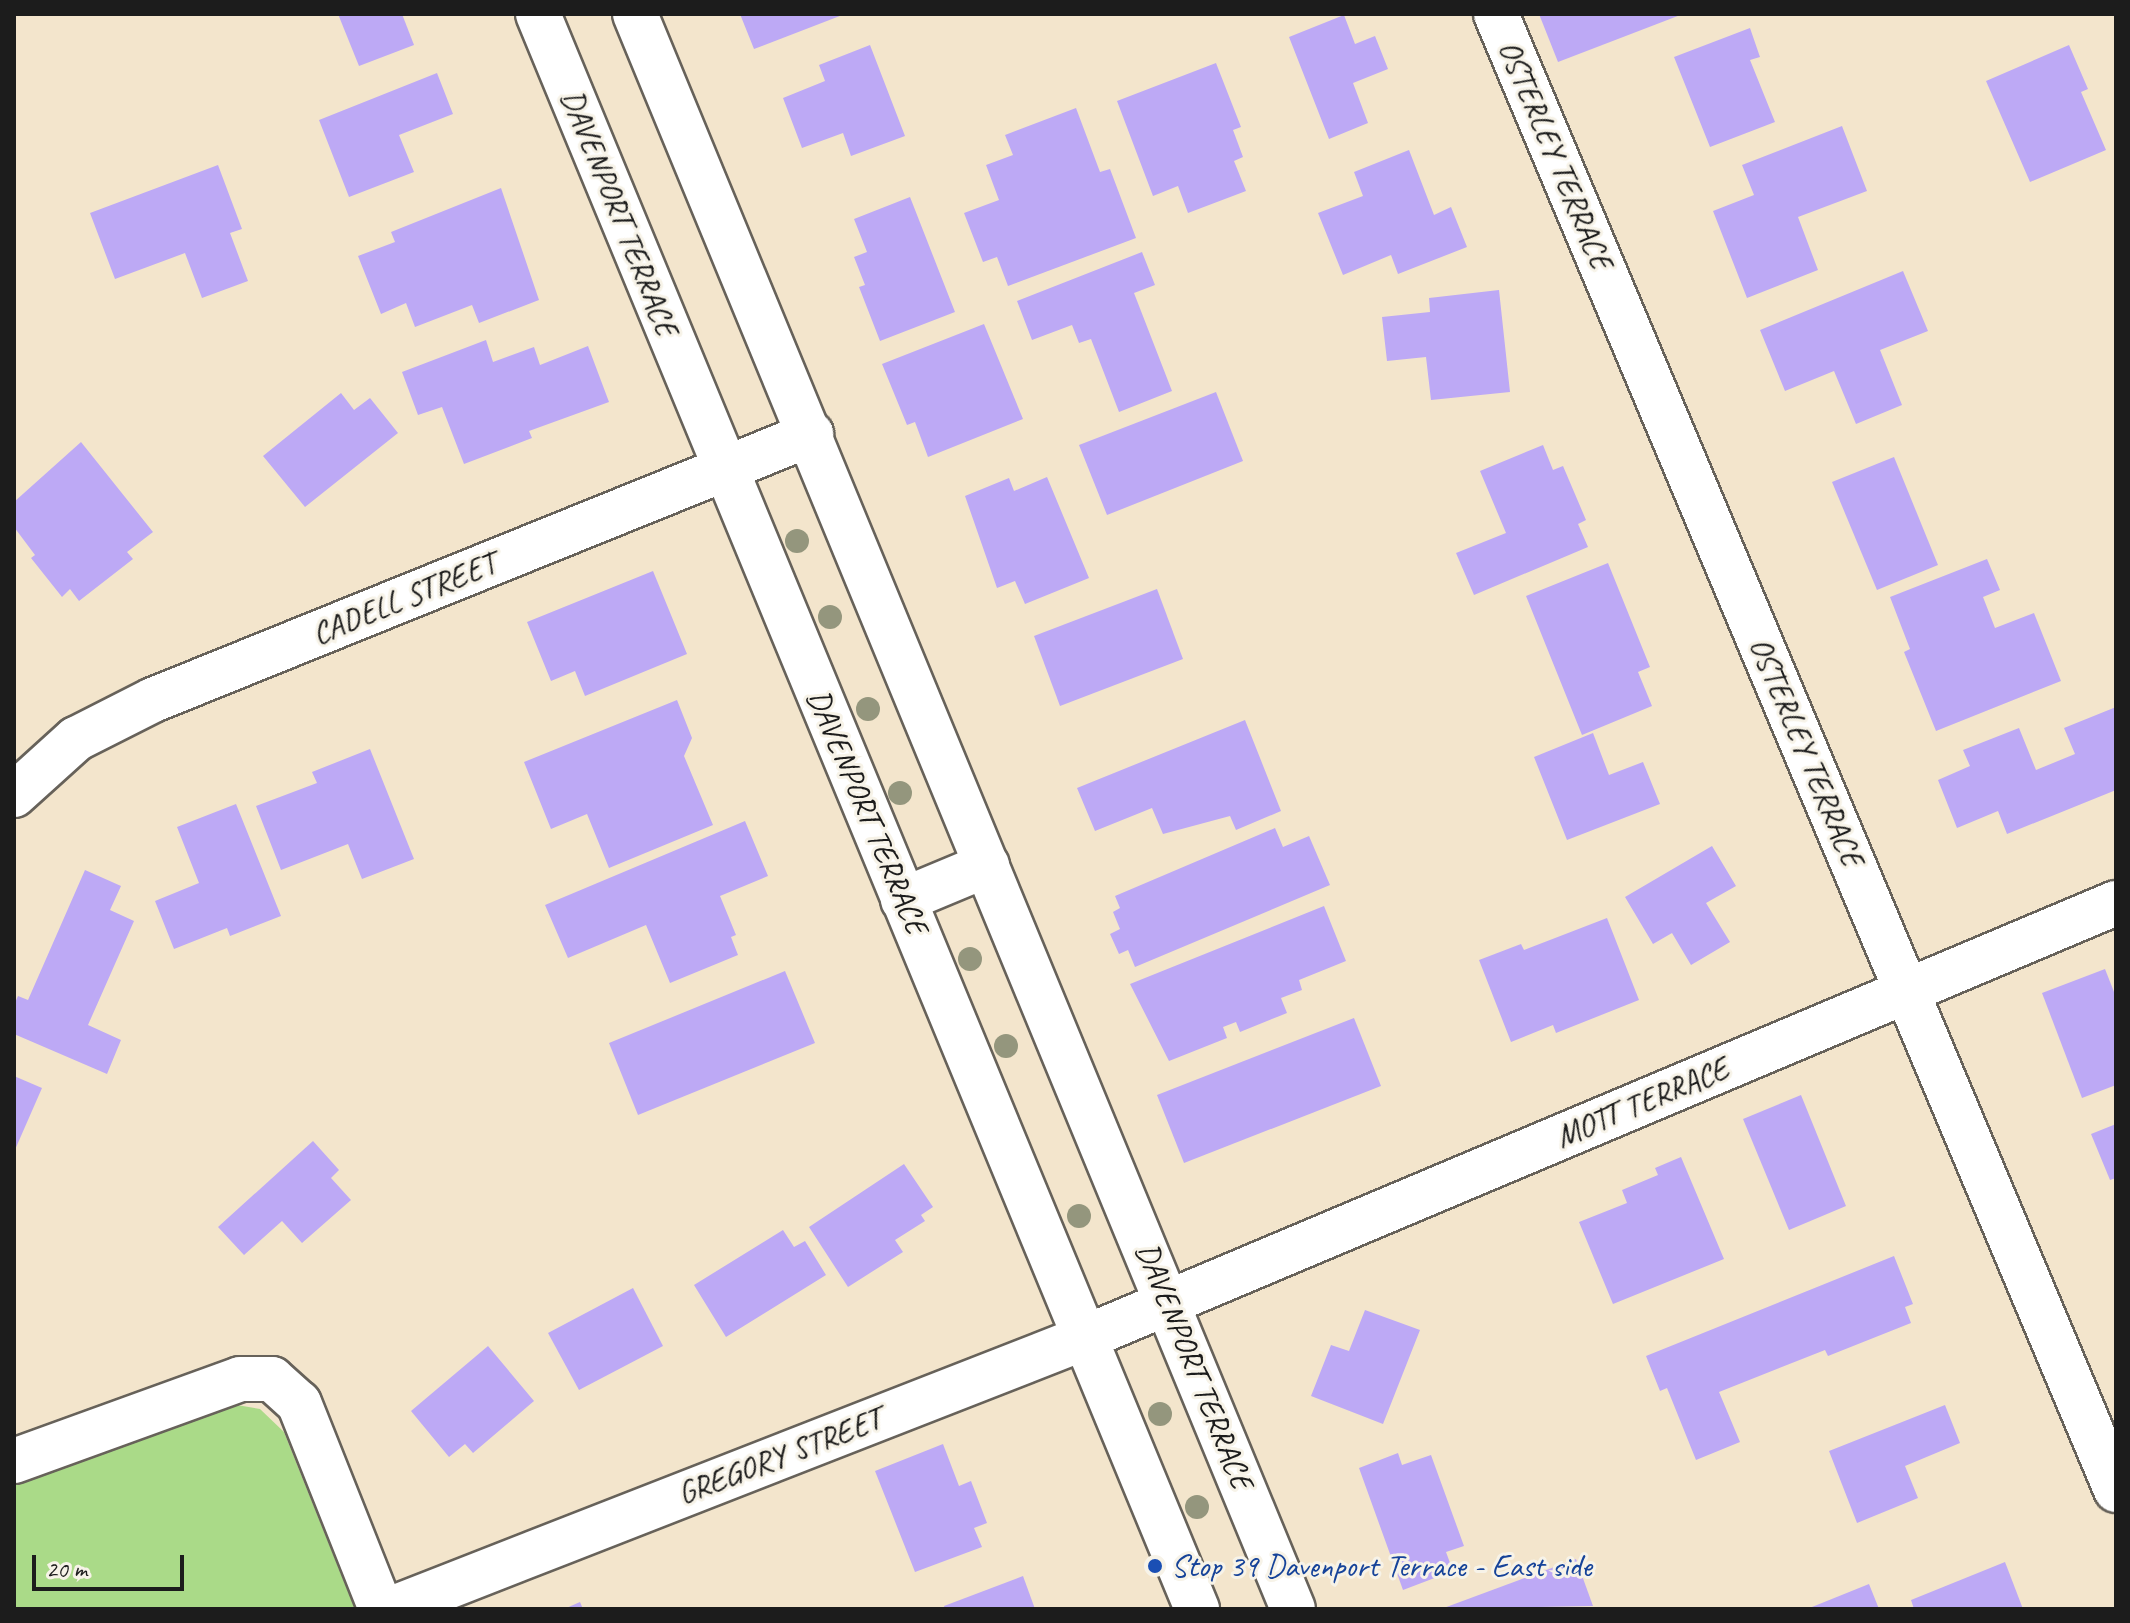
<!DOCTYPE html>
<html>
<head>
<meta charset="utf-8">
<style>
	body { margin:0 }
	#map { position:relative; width:2130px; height:1623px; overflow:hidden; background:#f3e5cc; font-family:Caveat,sans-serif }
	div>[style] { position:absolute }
	.green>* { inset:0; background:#aada88 }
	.building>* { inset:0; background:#bda9f5 }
	.roads { filter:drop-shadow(2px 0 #67625a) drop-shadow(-2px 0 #67625a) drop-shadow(0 2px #67625a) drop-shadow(0 -2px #67625a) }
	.minor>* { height:44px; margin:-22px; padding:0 22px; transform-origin:22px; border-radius:22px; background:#fff }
	.trees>* { width:24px; height:24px; margin:-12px; border-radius:50%; background:#94967d }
	.dots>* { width:22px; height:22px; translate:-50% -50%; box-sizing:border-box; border:4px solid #f7f3e8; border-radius:50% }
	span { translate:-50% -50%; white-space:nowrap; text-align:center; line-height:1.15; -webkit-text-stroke:6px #f7f3e8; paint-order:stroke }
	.street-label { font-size:32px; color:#1c1c1c }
	.transit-label { font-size:32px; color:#164399 }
	.left { translate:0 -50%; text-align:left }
	.frame { position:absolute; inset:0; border:16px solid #1c1c1c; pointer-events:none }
	.scale { position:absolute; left:32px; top:1555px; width:152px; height:36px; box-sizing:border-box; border:4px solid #1c1c1c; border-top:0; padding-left:10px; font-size:24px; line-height:28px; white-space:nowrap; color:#1c1c1c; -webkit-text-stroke:6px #f7f3e8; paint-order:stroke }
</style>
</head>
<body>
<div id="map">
	<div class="green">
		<div style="clip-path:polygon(225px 1403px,260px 1409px,284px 1432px,355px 1609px,14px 1609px,14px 1484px)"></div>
	</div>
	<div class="building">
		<div style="clip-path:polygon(338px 14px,402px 14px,414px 45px,359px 66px)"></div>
		<div style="clip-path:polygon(740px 14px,845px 14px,754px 49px)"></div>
		<div style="clip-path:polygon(1539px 14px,1683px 14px,1558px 62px)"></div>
		<div style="clip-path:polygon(1344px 15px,1355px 44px,1375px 36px,1388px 69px,1353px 83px,1368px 123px,1329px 139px,1289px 37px)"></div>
		<div style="clip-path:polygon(1750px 28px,1760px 57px,1750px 60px,1775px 122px,1710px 147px,1674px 57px)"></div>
		<div style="clip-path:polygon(870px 45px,905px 136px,851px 156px,843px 133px,802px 148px,783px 98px,825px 81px,819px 65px)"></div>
		<div style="clip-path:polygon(2069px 45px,2088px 89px,2081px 92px,2106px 150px,2030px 182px,1986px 81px)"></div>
		<div style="clip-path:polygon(1216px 63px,1241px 127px,1233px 130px,1243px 157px,1234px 161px,1246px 191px,1188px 213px,1178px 186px,1153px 196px,1117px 101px)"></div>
		<div style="clip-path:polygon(437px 73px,453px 114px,399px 135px,414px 172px,349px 197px,319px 120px)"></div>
		<div style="clip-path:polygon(1076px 108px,1100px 172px,1110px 169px,1136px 238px,1008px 286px,997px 257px,983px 262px,964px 213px,999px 200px,986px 165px,1013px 155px,1005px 135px)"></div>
		<div style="clip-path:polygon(1842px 126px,1867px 191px,1798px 217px,1818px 270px,1747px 298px,1713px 211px,1754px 195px,1742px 165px)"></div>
		<div style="clip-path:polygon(1409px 150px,1434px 215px,1451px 207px,1467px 247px,1398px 274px,1391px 255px,1343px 275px,1318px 213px,1363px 196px,1354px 172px)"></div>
		<div style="clip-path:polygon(218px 165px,242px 229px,230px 233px,248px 281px,202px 298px,185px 253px,115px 279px,90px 213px)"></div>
		<div style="clip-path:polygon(501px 188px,539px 300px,479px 323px,472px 305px,415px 327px,406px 303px,381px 314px,358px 256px,395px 242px,391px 232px)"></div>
		<div style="clip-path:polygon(910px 197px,955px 312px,880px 341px,859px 287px,865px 285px,854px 257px,867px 252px,854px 219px)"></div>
		<div style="clip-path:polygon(1142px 252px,1155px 285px,1134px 293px,1172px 391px,1119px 412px,1091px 339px,1079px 343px,1072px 325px,1032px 340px,1017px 301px)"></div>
		<div style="clip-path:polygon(1903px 271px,1928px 331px,1880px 350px,1902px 405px,1856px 424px,1834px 371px,1785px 391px,1760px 330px)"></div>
		<div style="clip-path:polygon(1499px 290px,1510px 392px,1431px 400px,1426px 357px,1387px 361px,1382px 317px,1430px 312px,1429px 298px)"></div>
		<div style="clip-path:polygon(984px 324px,1023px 419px,928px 457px,915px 422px,907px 425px,882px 364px)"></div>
		<div style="clip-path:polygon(486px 340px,493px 362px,534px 347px,540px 365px,588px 346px,609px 402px,529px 431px,532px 438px,464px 464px,442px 407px,418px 415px,402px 372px)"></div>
		<div style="clip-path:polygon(1216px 392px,1243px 461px,1107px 515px,1079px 445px)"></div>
		<div style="clip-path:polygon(341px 393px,354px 410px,370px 398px,398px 433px,305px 507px,263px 456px)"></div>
		<div style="clip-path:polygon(81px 442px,153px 532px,127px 552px,133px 559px,79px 601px,70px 589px,62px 597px,31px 558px,35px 555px,14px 527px,14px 502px)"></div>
		<div style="clip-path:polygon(1543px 445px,1553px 470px,1563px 466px,1586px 520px,1578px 524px,1588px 547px,1474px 595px,1456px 553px,1506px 533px,1480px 471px)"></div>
		<div style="clip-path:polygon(1894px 457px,1938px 565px,1877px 590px,1832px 482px)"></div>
		<div style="clip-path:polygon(1047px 477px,1089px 578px,1025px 604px,1015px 581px,997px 588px,965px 496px,1009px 478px,1014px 491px)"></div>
		<div style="clip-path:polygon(1987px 559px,2000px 590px,1983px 597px,1995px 628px,2034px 613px,2061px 681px,1936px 731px,1904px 652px,1910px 649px,1890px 597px)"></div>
		<div style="clip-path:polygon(1608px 563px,1650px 667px,1638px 672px,1652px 706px,1582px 735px,1526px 596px)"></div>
		<div style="clip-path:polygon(653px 571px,687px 654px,585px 696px,575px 671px,551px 681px,527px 622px)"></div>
		<div style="clip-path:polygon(1157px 589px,1183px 659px,1060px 706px,1034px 636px)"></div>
		<div style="clip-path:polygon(677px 700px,692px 738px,684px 756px,713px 825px,609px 868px,587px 814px,551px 829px,524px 762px)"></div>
		<div style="clip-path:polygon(2116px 707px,2116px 790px,2007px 834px,1998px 811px,1957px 828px,1938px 780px,1970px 766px,1963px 750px,2019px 728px,2036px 770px,2075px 754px,2064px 728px)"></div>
		<div style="clip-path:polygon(1245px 720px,1281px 811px,1236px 830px,1230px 816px,1163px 834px,1152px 808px,1095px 831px,1077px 788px)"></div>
		<div style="clip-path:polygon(1593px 733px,1609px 775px,1643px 762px,1660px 804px,1567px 840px,1534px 757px)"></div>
		<div style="clip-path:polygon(370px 749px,414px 859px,362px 879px,348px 844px,281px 870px,256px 806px,317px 783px,312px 772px)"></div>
		<div style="clip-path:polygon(236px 804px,281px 916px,230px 936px,227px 928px,174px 949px,155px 901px,199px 883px,177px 827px)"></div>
		<div style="clip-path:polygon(745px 821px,768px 876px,720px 896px,736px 935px,731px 937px,738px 955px,670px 983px,646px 925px,568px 958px,545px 905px)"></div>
		<div style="clip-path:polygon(1275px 828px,1283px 847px,1309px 836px,1330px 885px,1135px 967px,1128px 950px,1119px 954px,1110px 934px,1120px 929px,1113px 912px,1120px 908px,1115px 896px)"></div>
		<div style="clip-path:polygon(1712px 846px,1736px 886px,1706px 903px,1730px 942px,1691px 965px,1672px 933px,1653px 944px,1625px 897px)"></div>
		<div style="clip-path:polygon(85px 870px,121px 886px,110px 910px,134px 921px,88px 1025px,121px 1040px,107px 1074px,14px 1034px,14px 1005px,18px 996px,28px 1000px)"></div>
		<div style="clip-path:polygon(1324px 906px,1346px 961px,1299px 980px,1302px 990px,1281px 998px,1287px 1013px,1240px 1032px,1236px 1022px,1223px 1027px,1227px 1038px,1169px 1061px,1130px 984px)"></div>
		<div style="clip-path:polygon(1607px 918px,1639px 1000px,1556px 1033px,1553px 1025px,1511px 1042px,1479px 960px,1521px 944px,1524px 950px)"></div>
		<div style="clip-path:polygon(2105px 969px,2116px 997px,2116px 1085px,2082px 1098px,2042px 993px)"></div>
		<div style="clip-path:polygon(785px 971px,815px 1043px,638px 1115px,609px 1043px)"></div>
		<div style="clip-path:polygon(1354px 1018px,1381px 1086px,1184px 1163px,1157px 1095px)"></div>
		<div style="clip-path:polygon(14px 1076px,42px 1088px,14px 1152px)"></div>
		<div style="clip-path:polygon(1801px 1095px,1846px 1206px,1789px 1230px,1743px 1119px)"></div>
		<div style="clip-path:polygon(2116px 1124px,2116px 1178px,2110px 1180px,2091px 1134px)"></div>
		<div style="clip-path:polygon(313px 1141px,339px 1170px,331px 1178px,351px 1200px,302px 1243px,282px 1221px,244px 1255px,218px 1227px)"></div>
		<div style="clip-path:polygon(1681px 1157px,1724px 1259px,1613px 1304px,1579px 1222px,1627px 1203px,1622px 1190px,1658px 1175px,1655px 1168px)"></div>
		<div style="clip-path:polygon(904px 1164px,933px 1207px,921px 1215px,925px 1221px,895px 1240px,903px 1252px,848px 1287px,809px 1227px)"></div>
		<div style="clip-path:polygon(783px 1230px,794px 1247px,805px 1241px,826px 1275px,726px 1337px,694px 1285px)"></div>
		<div style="clip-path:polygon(1894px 1256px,1913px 1304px,1905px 1307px,1911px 1323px,1828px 1356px,1825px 1350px,1719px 1392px,1740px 1442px,1696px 1460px,1667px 1388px,1660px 1391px,1646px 1356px)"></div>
		<div style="clip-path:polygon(633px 1288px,663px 1346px,579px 1390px,548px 1333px)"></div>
		<div style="clip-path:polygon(1365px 1310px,1420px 1330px,1383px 1424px,1311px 1396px,1331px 1345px,1349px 1351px)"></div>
		<div style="clip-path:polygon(488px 1346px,534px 1401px,473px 1453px,465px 1444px,449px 1457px,411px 1411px)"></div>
		<div style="clip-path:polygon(1945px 1405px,1960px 1443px,1905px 1466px,1918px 1498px,1857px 1523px,1829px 1451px)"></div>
		<div style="clip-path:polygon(943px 1444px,959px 1486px,971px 1481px,987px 1523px,974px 1528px,982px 1547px,915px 1572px,875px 1471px)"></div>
		<div style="clip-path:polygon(1398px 1453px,1402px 1465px,1431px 1455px,1464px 1546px,1446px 1552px,1453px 1571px,1403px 1590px,1359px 1468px)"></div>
		<div style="clip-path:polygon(1576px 1559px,1593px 1606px,1441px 1609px)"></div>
		<div style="clip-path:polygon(2005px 1562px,2023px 1609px,1914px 1609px,1911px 1600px)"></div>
		<div style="clip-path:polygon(1023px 1576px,1035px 1609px,945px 1609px,944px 1606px)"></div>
		<div style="clip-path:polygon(1869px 1584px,1879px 1609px,1807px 1609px)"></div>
		<div style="clip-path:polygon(580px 1602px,583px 1609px,564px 1609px)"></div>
	</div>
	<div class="roads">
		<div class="minor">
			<div style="left:538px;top:14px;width:1726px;rotate:67.55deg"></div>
			<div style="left:635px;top:14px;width:1725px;rotate:67.58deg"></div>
			<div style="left:1496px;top:14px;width:1601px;rotate:67.21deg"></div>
			<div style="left:14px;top:795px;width:84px;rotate:-42.1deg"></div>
			<div style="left:76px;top:739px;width:86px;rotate:-26.9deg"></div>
			<div style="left:153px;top:700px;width:710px;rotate:-22.01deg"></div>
			<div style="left:903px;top:900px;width:91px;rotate:-22.6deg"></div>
			<div style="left:14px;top:1461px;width:240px;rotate:-19.9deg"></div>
			<div style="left:240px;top:1379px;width:32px"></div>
			<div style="left:272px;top:1379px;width:36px;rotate:42deg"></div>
			<div style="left:299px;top:1403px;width:222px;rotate:68.3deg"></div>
			<div style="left:391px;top:1609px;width:744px;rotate:-21.36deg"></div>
			<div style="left:1084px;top:1338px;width:1120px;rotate:-22.86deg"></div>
		</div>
	</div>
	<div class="trees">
		<div style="left:797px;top:541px"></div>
		<div style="left:830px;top:617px"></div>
		<div style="left:868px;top:709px"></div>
		<div style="left:900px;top:793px"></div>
		<div style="left:970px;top:959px"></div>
		<div style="left:1006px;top:1046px"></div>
		<div style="left:1079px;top:1216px"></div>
		<div style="left:1160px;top:1414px"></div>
		<div style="left:1197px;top:1507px"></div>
	</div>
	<div class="dots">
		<div style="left:1155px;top:1566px;background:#1a4fb4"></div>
	</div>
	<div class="street-label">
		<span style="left:1555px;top:155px;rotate:67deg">OSTERLEY TERRACE</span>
		<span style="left:619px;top:213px;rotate:68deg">DAVENPORT TERRACE</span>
		<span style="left:404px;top:599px;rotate:-22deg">CADELL STREET</span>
		<span style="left:1806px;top:752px;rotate:67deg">OSTERLEY TERRACE</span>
		<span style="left:867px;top:812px;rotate:67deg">DAVENPORT TERRACE</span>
		<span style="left:1642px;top:1103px;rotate:-23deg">MOTT TERRACE</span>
		<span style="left:1194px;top:1366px;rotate:68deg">DAVENPORT TERRACE</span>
		<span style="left:780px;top:1457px;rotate:-21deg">GREGORY STREET</span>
	</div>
	<div class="transit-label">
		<span class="left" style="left:1171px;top:1566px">Stop 39 Davenport Terrace - East side</span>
	</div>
	<div class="frame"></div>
	<div class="scale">20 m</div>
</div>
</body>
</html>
